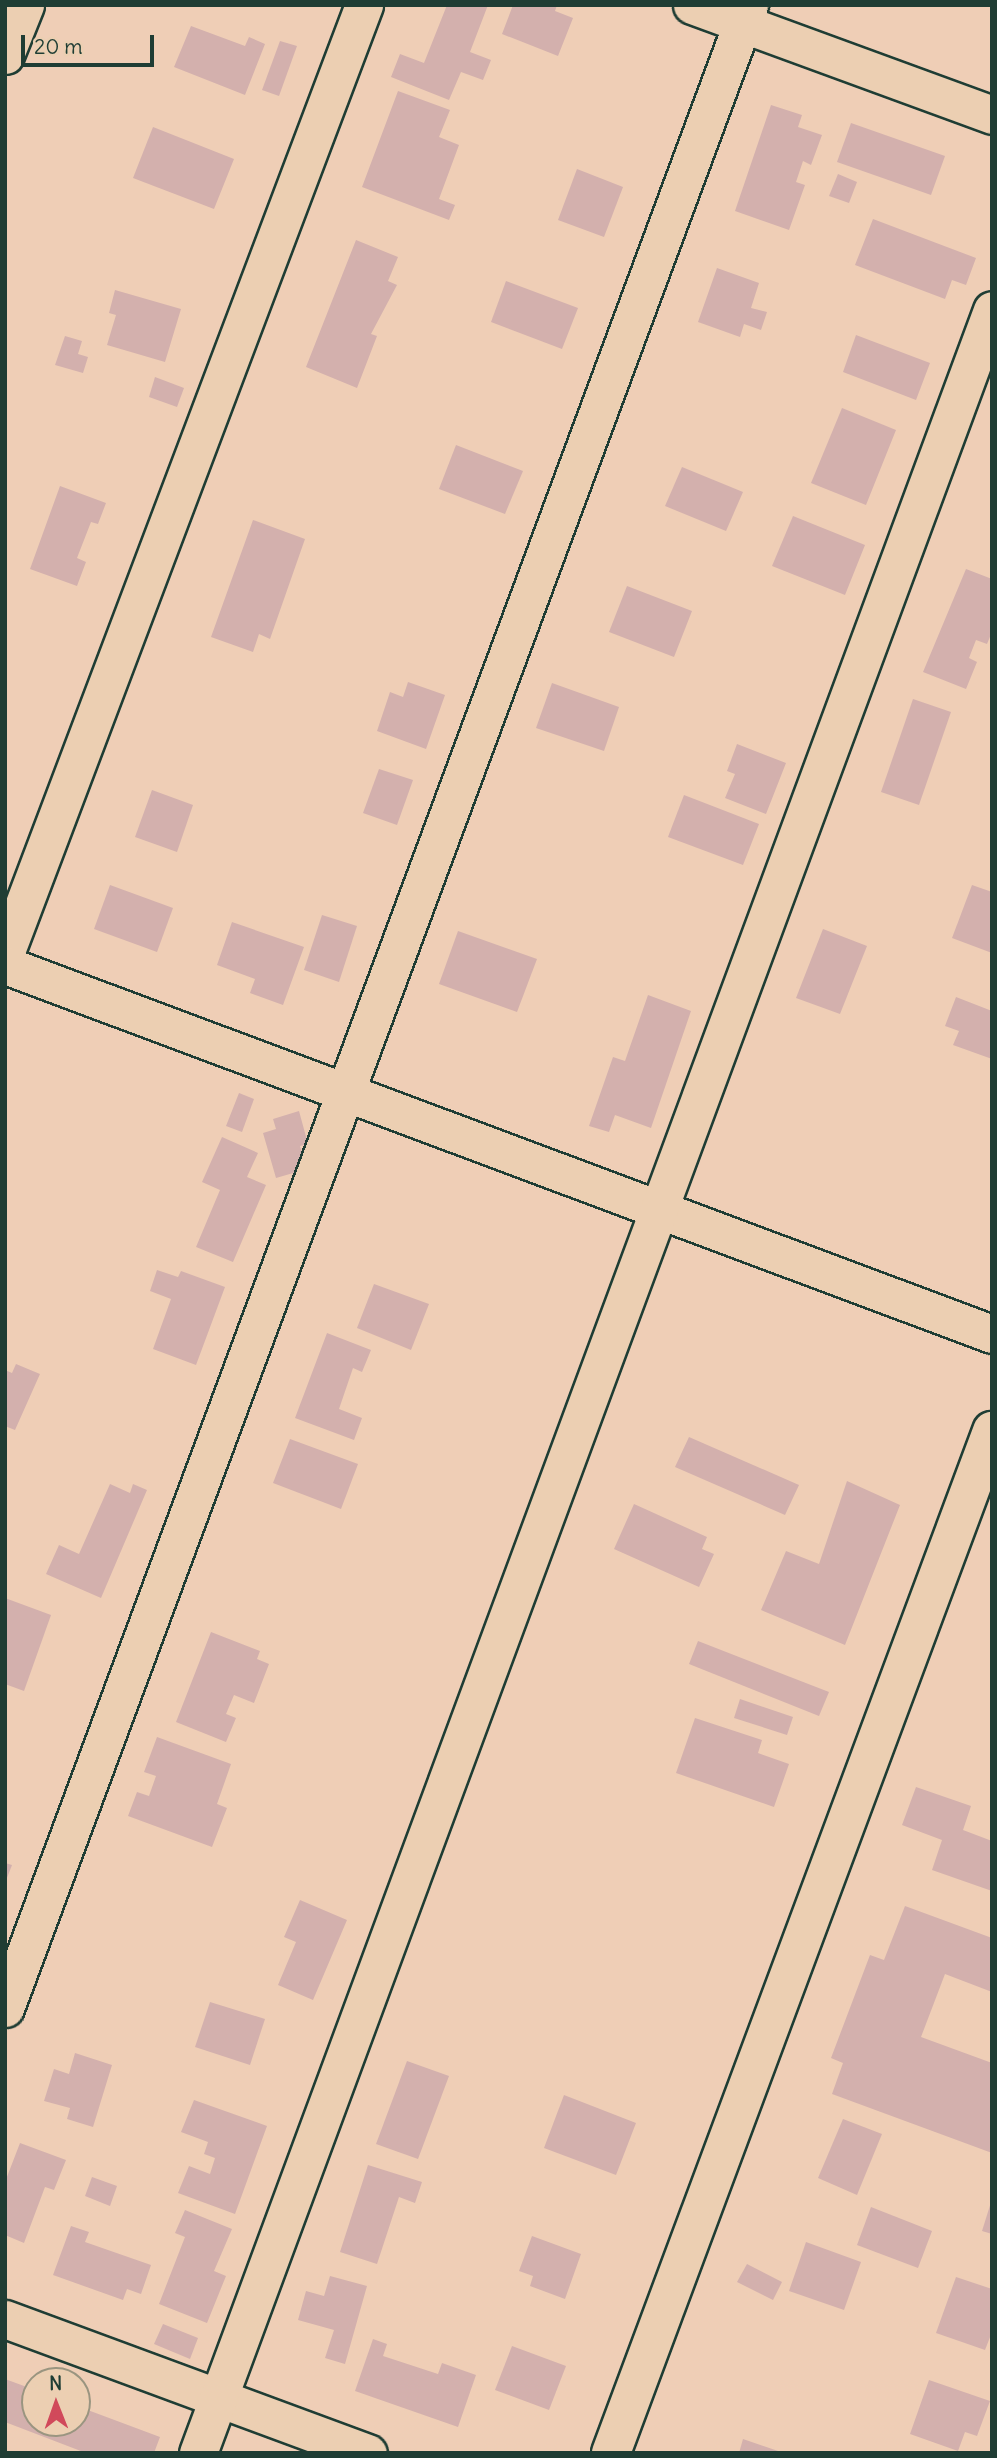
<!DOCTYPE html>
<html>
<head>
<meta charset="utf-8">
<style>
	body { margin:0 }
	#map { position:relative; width:997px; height:2458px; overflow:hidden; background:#efceb6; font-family:Delius,sans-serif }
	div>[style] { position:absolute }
	.building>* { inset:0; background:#d3b0ad }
	.roads { filter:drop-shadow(2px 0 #1f3d34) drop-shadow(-2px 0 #1f3d34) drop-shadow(0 2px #1f3d34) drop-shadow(0 -2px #1f3d34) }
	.street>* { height:37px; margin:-18.5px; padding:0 18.5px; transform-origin:18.5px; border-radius:18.5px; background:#eccfb2 }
	.secondary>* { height:38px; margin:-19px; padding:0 19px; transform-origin:19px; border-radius:19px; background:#eccfb2 }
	span { translate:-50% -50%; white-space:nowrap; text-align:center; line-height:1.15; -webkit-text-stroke:5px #eccfb2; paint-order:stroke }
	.frame { position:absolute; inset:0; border:7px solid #1f3d34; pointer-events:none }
	.north { position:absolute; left:21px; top:2367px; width:70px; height:70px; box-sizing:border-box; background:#eccfb2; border:2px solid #9a9580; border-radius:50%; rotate:359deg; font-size:19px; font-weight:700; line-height:28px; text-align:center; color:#1f3d34 }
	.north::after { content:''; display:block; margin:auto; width:24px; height:32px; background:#d1495b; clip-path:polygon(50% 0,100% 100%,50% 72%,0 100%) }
	.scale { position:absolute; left:21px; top:35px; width:133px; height:32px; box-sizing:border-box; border:4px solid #1f3d34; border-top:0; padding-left:9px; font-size:21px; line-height:24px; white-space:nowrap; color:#1f3d34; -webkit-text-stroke:5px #eccfb2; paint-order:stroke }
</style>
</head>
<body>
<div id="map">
	<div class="building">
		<div style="clip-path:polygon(447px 5px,488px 5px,470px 52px,491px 60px,483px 80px,461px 72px,449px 100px,391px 77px,400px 54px,424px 63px)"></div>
		<div style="clip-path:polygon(513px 5px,557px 5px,555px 11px,573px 18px,558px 56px,502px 34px)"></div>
		<div style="clip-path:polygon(191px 26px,245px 46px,249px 37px,265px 44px,245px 95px,174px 67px)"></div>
		<div style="clip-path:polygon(280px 41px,297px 46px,279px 96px,262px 90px)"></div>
		<div style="clip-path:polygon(398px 91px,450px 110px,439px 137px,459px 145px,439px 199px,455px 205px,449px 220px,362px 187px)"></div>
		<div style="clip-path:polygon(771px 105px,802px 115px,798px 127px,822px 135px,811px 165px,803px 161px,796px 182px,805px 185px,789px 230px,735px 211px)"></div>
		<div style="clip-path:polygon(851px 123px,945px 156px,931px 195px,837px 162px)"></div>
		<div style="clip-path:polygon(153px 127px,234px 159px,214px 209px,133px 178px)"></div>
		<div style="clip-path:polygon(577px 169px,623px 187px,604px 237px,558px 220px)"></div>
		<div style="clip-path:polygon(838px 174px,857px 182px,849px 203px,829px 196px)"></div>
		<div style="clip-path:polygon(873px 219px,976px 258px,966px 285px,952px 280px,945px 299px,855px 265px)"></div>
		<div style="clip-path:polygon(356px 240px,398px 257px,388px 281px,397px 285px,371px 334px,377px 336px,357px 388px,306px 367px)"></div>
		<div style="clip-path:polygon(717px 268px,759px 283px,751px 308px,767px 312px,761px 330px,744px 324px,740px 337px,698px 322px)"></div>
		<div style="clip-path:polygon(506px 281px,578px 308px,562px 349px,491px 322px)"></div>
		<div style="clip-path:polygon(115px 290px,181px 309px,165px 362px,107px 345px,116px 315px,109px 313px)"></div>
		<div style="clip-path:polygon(856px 335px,930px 363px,916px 400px,843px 372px)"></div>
		<div style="clip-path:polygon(65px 336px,82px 341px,78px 354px,88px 357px,83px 373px,55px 365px)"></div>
		<div style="clip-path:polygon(155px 377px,184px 388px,177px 407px,149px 397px)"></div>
		<div style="clip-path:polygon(842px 408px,896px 430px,866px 505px,811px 483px)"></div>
		<div style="clip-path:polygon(456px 445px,523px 471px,505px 514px,439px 489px)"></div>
		<div style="clip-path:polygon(682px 467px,743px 492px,726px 531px,665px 506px)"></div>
		<div style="clip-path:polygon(60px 486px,106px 503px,98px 524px,91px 522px,77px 558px,86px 562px,77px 586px,30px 569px)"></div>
		<div style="clip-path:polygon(793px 516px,865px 545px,845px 595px,772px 566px)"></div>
		<div style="clip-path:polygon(253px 520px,305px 539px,270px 639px,259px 634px,253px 652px,211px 637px)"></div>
		<div style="clip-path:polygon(966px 569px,992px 579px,992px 632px,987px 644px,976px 640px,969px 658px,977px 662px,966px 689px,923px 672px)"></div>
		<div style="clip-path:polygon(627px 586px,692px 611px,674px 657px,609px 632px)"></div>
		<div style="clip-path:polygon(408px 682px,445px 695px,426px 749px,377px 731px,390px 692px,403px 697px)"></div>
		<div style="clip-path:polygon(552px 683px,619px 707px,604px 751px,536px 728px)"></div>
		<div style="clip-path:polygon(913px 699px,951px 712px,919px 805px,881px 792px)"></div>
		<div style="clip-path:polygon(737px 744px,786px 763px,766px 814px,725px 798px,735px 774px,727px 771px)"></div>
		<div style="clip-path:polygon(379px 769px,413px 780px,397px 825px,363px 813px)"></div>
		<div style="clip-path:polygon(152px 790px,193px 805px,177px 852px,135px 837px)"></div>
		<div style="clip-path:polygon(684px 795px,759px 824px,743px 865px,668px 837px)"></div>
		<div style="clip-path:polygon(110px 885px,173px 908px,157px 952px,94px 929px)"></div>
		<div style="clip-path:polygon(972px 885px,992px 892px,992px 953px,952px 938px)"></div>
		<div style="clip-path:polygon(322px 915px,357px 926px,339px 982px,304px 970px)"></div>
		<div style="clip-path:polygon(232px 922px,304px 947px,283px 1005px,250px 993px,255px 979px,217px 965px)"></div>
		<div style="clip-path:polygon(823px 929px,867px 946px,840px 1014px,796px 998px)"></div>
		<div style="clip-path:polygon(458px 931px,537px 959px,517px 1012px,439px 984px)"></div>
		<div style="clip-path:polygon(648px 995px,691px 1011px,651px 1128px,615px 1115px,609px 1132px,589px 1126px,613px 1057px,625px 1061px)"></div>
		<div style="clip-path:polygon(956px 997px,992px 1011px,992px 1059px,953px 1045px,959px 1031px,945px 1026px)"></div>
		<div style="clip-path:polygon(239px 1093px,254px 1099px,242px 1132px,226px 1126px)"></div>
		<div style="clip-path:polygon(299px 1111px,308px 1144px,300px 1146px,307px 1169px,276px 1178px,263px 1133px,276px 1129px,273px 1119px)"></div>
		<div style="clip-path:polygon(222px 1137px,258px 1153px,247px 1177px,266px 1185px,233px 1262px,196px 1247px,220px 1190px,202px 1182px)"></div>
		<div style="clip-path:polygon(157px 1270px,178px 1277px,181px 1271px,225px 1287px,196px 1365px,153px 1349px,171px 1299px,150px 1291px)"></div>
		<div style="clip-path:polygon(374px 1284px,429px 1304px,411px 1350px,357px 1328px)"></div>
		<div style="clip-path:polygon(327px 1333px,371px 1350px,362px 1372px,353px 1368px,339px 1409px,362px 1418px,354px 1440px,295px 1418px)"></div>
		<div style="clip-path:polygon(16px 1364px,40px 1374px,15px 1430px,5px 1426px,5px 1370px,12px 1373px)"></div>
		<div style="clip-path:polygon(689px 1437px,799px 1485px,785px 1515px,675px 1467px)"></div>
		<div style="clip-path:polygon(290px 1439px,358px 1464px,341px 1509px,273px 1483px)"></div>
		<div style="clip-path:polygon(847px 1481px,900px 1505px,845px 1645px,761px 1610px,786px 1551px,819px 1564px)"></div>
		<div style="clip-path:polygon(110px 1484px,130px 1493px,133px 1484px,147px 1490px,101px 1598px,46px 1574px,59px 1545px,79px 1554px)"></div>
		<div style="clip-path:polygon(634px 1504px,707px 1537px,702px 1549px,714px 1554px,699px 1587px,614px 1549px)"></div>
		<div style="clip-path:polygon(5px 1598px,51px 1615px,24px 1691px,5px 1684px)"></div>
		<div style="clip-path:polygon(211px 1632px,260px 1651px,257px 1659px,269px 1664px,254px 1703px,234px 1695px,226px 1714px,236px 1718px,226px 1742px,176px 1722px)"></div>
		<div style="clip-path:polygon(698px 1641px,829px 1692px,819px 1716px,689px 1664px)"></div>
		<div style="clip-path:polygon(740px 1699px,793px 1717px,787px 1735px,734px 1718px)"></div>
		<div style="clip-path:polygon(695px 1718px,762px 1740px,758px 1753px,789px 1764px,774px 1807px,676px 1773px)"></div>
		<div style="clip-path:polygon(157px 1737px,231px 1764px,217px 1804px,227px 1808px,212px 1847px,128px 1816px,137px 1792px,149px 1796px,156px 1776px,144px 1772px)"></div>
		<div style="clip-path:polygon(916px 1787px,971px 1806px,963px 1830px,992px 1841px,992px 1891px,932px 1870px,942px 1840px,902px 1825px)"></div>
		<div style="clip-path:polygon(5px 1863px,12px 1865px,5px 1883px)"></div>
		<div style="clip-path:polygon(300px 1900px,347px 1920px,313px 2000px,278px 1985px,296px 1942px,284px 1937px)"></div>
		<div style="clip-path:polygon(905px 1906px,992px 1938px,992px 1992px,945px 1974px,921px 2037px,992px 2063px,992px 2153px,832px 2094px,843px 2063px,831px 2058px,870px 1955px,884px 1960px)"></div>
		<div style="clip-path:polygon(210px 2002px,265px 2019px,250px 2065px,195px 2047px)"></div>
		<div style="clip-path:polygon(75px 2053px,112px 2065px,93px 2127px,67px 2119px,70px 2108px,44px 2101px,54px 2069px,69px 2074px)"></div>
		<div style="clip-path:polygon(407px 2061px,449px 2076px,418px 2159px,376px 2144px)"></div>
		<div style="clip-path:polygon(564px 2095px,636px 2123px,616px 2175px,544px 2148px)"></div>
		<div style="clip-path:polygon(194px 2100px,267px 2126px,235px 2214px,178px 2193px,189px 2166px,210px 2174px,215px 2158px,204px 2154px,208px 2142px,181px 2132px)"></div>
		<div style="clip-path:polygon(843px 2119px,882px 2134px,857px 2195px,818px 2178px)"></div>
		<div style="clip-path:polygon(20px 2143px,66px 2160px,54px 2190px,45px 2187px,24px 2243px,5px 2235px,5px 2182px)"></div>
		<div style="clip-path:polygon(368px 2165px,422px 2182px,415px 2203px,399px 2197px,377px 2264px,340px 2252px)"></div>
		<div style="clip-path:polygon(92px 2177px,117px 2186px,110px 2206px,85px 2196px)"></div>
		<div style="clip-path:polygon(992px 2199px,992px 2234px,982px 2231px)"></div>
		<div style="clip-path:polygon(871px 2207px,932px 2231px,918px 2268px,857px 2245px)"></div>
		<div style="clip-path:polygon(185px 2210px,232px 2229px,214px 2271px,226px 2276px,207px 2323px,159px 2304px,185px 2237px,175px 2233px)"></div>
		<div style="clip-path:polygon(71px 2226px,89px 2232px,85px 2242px,151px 2265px,141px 2294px,127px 2289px,123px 2300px,53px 2275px)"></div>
		<div style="clip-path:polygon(532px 2236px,581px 2254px,565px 2299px,530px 2286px,533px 2276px,519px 2271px)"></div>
		<div style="clip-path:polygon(806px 2242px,861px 2262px,844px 2310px,789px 2291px)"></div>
		<div style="clip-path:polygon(747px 2264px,782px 2282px,773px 2300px,737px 2282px)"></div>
		<div style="clip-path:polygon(330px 2276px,367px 2286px,345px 2364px,325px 2358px,334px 2330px,298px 2320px,306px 2291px,324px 2296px)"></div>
		<div style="clip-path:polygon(956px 2277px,992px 2289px,992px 2332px,985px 2350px,936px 2333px)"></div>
		<div style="clip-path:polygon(163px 2324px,198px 2338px,190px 2359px,154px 2344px)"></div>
		<div style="clip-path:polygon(373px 2339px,387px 2344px,383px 2356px,438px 2374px,442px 2363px,476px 2375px,458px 2427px,355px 2391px)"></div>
		<div style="clip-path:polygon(512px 2346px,566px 2366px,549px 2410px,495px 2390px)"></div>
		<div style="clip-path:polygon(5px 2379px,35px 2390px,35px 2423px,77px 2423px,77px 2406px,160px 2437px,154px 2453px,86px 2453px,5px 2422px)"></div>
		<div style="clip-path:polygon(929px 2380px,990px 2401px,977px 2436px,965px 2432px,958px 2451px,910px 2434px)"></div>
		<div style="clip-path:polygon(743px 2439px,781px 2452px,781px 2453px,739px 2453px)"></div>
	</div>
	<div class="roads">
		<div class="street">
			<div style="left:692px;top:5px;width:320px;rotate:20.1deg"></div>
			<div style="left:5px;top:55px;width:54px;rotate:-68.2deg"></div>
			<div style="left:5px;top:954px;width:1015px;rotate:-69.28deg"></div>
			<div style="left:5px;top:965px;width:1054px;rotate:20.5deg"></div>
			<div style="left:5px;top:2008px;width:2137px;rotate:-69.62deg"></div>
			<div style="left:5px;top:2319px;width:387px;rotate:20.3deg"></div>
			<div style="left:198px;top:2453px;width:2285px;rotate:-69.67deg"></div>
		</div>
		<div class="secondary">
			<div style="left:611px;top:2453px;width:1091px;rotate:-69.55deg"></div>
		</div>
	</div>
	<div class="frame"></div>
	<div class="north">N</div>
	<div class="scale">20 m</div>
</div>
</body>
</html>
